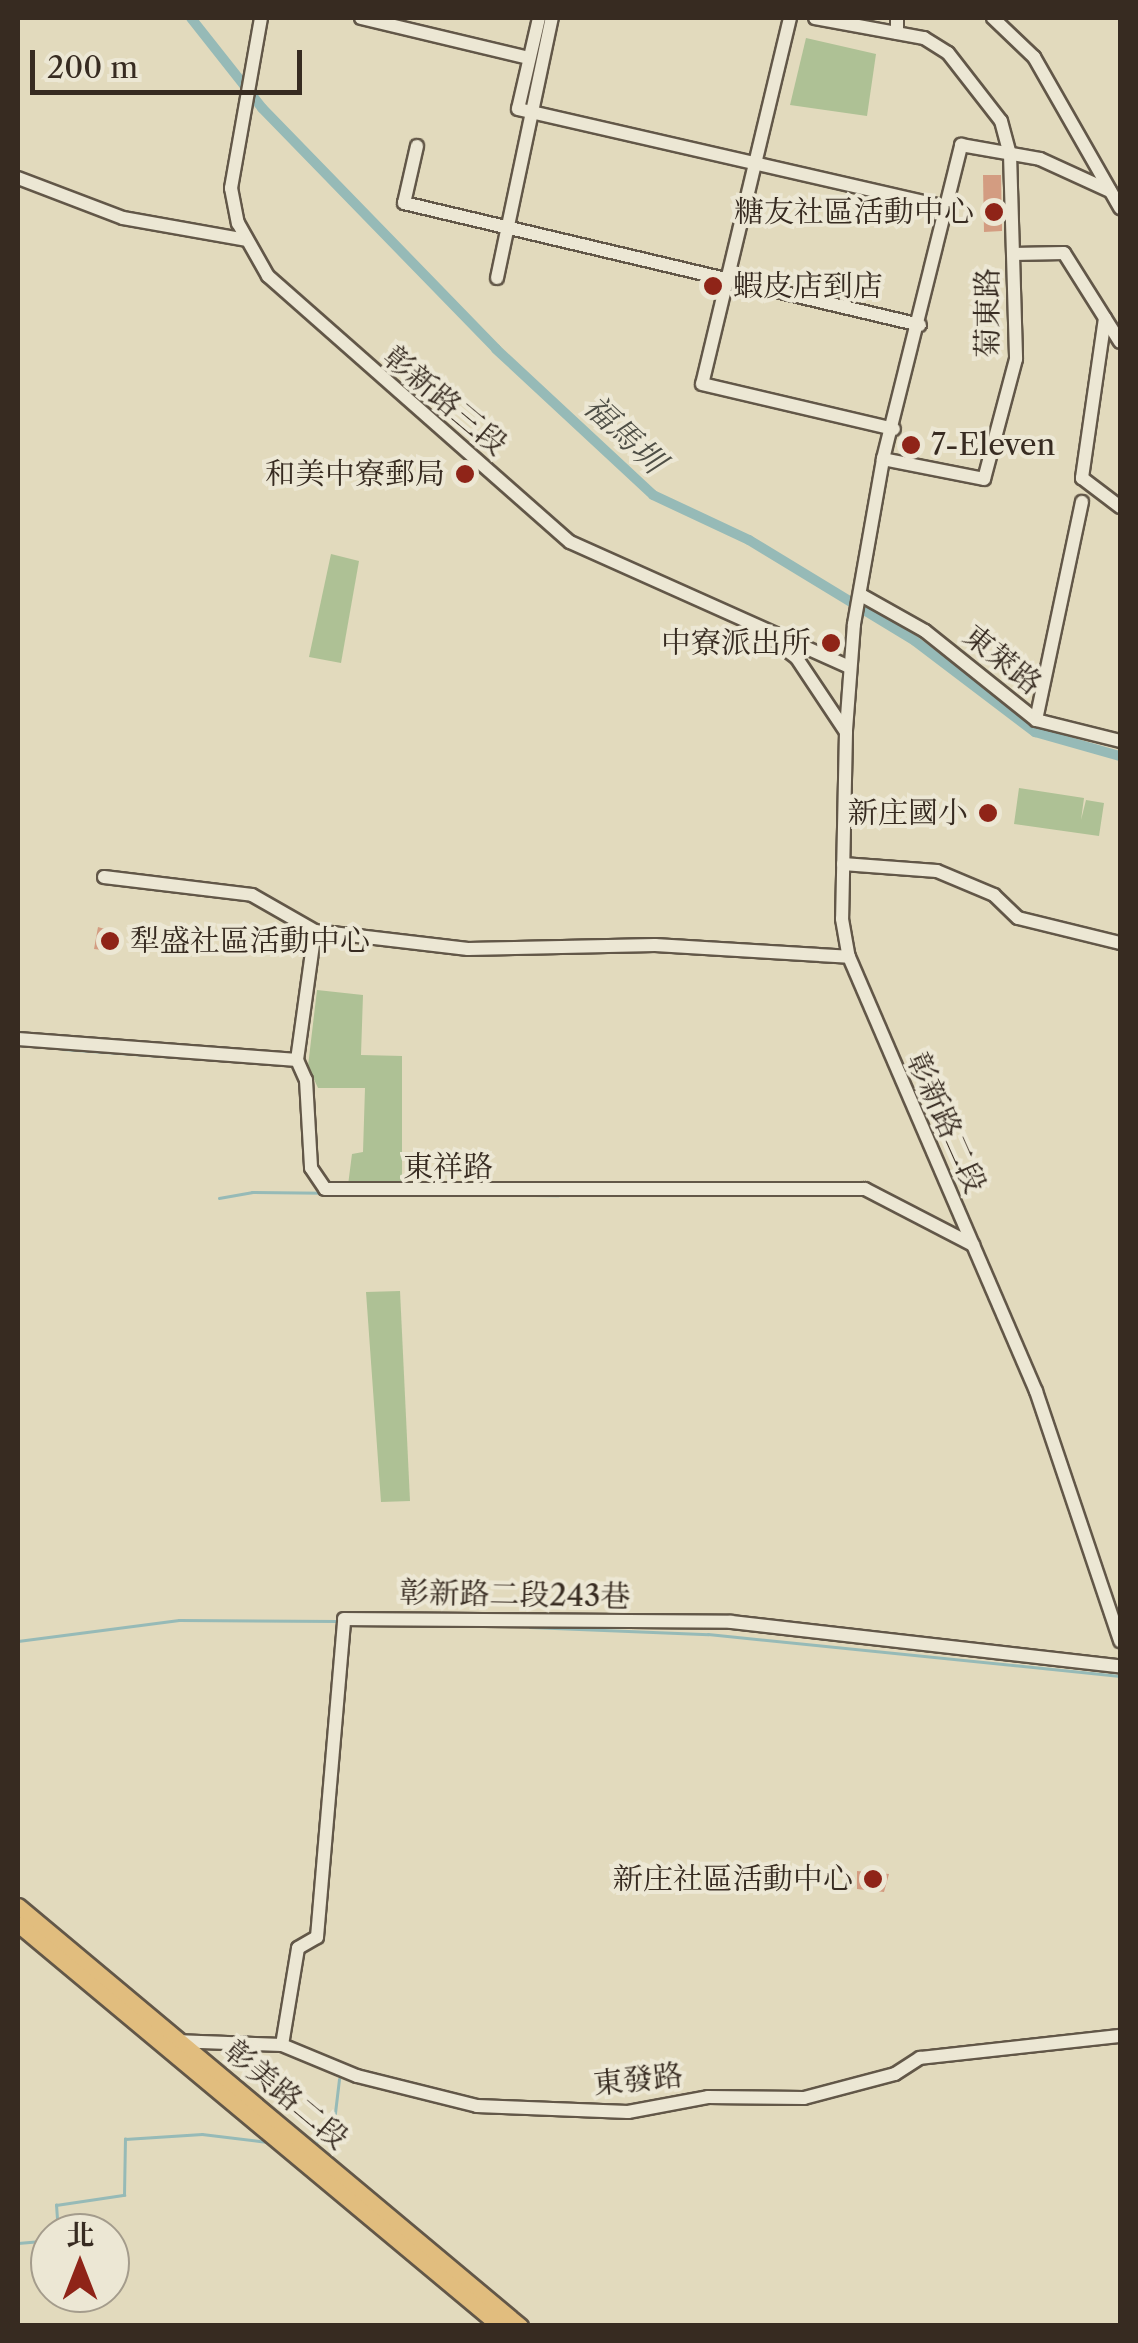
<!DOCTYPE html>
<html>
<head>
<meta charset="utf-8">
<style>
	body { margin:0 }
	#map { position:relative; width:1138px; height:2343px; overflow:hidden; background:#e2dabd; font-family:"Libre Caslon Text","Noto Serif TC",serif }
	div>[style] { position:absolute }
	.green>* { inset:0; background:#aec195 }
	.stream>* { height:2.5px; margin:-1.25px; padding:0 1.25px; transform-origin:1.25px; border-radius:1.25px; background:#96bab7 }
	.canal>* { height:10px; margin:-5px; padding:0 5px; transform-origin:5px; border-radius:5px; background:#96bab7 }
	.building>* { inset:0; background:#d39c81 }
	.roads { filter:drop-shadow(2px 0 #625748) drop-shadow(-2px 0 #625748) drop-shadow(0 2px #625748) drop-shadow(0 -2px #625748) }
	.minor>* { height:12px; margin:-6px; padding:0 6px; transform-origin:6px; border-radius:6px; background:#ece7d4 }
	.major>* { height:15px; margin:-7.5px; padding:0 7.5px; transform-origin:7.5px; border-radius:7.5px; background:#e1bd7e }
	.dots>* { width:28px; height:28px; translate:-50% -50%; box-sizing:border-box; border:5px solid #ece7d4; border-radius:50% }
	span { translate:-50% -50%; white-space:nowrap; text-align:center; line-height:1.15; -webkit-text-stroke:8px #ece7d4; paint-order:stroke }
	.poi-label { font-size:30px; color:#372b21 }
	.right { translate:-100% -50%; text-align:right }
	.left { translate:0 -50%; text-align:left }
	.street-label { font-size:30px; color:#372b21 }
	.water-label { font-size:32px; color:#4f4f46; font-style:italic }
	.frame { position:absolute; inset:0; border:20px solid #372b21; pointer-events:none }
	.north { position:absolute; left:30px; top:2213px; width:100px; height:100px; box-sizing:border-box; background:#ece7d4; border:2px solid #a49c8c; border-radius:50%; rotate:0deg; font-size:28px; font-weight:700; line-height:40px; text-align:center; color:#372b21 }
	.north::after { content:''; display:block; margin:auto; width:35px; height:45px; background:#8f2418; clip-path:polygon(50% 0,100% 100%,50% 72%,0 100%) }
	.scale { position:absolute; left:30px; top:50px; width:272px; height:45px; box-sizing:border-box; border:5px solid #372b21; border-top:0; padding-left:12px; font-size:30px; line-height:35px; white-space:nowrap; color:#372b21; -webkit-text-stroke:8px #ece7d4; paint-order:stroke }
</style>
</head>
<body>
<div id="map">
	<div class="green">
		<div style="clip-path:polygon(806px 38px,876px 54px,867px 116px,790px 105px)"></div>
		<div style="clip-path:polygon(331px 554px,359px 561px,341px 663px,309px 657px)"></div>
		<div style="clip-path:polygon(1019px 788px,1084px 798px,1081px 820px,1086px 800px,1104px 803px,1099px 836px,1014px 824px)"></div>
		<div style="clip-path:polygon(317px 990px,363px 995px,361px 1055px,402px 1056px,402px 1195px,347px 1193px,352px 1154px,363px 1152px,365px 1088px,318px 1088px,308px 1066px)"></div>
		<div style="clip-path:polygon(400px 1291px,410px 1501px,381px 1502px,366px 1292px)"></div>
	</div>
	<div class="stream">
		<div style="left:63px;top:1049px;width:127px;rotate:4.1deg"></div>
		<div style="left:219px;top:1198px;width:34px;rotate:-10deg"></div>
		<div style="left:252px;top:1192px;width:306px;rotate:0.6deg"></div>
		<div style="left:530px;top:1627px;width:178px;rotate:2.3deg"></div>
		<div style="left:708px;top:1634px;width:414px;rotate:5.8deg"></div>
		<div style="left:18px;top:1641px;width:162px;rotate:-7.4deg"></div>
		<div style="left:179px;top:1620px;width:158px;rotate:0.4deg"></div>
		<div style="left:310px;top:2143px;width:23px;rotate:-13deg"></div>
		<div style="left:332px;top:2138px;width:59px;rotate:-83.2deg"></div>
		<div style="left:58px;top:2233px;width:28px;rotate:-94deg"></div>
		<div style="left:56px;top:2205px;width:69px;rotate:-8.4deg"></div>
		<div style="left:124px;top:2195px;width:56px;rotate:-89deg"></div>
		<div style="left:125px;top:2139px;width:77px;rotate:-3.7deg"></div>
		<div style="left:202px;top:2134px;width:65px;rotate:7deg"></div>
		<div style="left:18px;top:2243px;width:32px;rotate:-5deg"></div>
	</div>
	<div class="canal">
		<div style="left:191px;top:18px;width:115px;rotate:51.7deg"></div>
		<div style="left:262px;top:108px;width:336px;rotate:45.8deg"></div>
		<div style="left:496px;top:349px;width:214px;rotate:42.9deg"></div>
		<div style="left:653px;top:495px;width:106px;rotate:25.1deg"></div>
		<div style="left:749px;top:540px;width:194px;rotate:31.3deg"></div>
		<div style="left:915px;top:641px;width:151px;rotate:37.2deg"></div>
		<div style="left:1035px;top:732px;width:88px;rotate:15.8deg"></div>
	</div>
	<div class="building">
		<div style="clip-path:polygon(983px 175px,1001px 175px,1002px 231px,984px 232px)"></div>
		<div style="clip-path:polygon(98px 927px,121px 934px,118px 952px,94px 949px)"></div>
		<div style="clip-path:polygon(857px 1871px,889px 1874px,884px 1892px,857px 1889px)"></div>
	</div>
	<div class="roads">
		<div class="minor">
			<div style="left:261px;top:18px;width:173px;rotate:100deg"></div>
			<div style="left:231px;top:188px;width:36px;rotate:79deg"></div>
			<div style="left:238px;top:223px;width:61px;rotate:60.5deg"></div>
			<div style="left:268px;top:276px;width:402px;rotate:41.4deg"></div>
			<div style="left:570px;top:542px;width:306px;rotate:24.1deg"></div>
			<div style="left:361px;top:18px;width:173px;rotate:13.4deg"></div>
			<div style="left:539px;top:18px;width:93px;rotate:103deg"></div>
			<div style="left:518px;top:109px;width:440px;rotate:12.9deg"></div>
			<div style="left:790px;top:18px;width:376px;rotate:103.5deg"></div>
			<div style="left:702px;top:384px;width:197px;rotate:13.2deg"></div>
			<div style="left:815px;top:18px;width:111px;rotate:10.4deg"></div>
			<div style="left:924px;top:38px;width:28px;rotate:32deg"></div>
			<div style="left:948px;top:53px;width:86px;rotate:52.1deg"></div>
			<div style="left:1001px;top:121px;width:34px;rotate:75deg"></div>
			<div style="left:1010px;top:154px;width:205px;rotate:88.3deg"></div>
			<div style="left:1016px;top:359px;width:124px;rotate:104.9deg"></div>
			<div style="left:984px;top:479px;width:103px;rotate:-168.8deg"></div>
			<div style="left:897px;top:18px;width:15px;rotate:90deg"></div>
			<div style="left:993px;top:18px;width:57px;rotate:43.6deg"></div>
			<div style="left:1034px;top:57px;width:174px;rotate:60.3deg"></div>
			<div style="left:417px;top:146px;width:58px;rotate:102.8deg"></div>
			<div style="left:404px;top:203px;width:530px;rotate:13.3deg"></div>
			<div style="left:18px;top:178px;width:112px;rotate:20.9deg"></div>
			<div style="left:123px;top:218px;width:125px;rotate:10.1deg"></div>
			<div style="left:1013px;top:254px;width:51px;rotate:-1.1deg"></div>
			<div style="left:1064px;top:253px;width:105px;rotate:57.8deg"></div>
			<div style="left:497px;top:278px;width:266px;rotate:-78.1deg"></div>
			<div style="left:1105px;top:318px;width:162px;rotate:98.2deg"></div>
			<div style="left:1082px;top:478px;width:48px;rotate:37.3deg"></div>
			<div style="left:861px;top:595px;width:73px;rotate:29.4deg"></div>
			<div style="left:925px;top:631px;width:142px;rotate:38.7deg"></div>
			<div style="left:1036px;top:720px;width:87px;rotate:14deg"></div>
			<div style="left:765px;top:634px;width:39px;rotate:37deg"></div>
			<div style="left:796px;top:657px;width:90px;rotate:56.3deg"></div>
			<div style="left:846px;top:732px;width:187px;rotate:91.2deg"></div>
			<div style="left:842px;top:919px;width:39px;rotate:80deg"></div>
			<div style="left:849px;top:957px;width:473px;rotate:66.7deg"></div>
			<div style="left:1036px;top:1391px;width:264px;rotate:71.4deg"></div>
			<div style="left:1036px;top:720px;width:223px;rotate:-78.1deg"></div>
			<div style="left:846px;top:730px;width:106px;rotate:-85.7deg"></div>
			<div style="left:854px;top:624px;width:168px;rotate:-80deg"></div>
			<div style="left:883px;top:459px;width:324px;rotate:-76deg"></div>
			<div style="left:961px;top:145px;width:80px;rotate:10deg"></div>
			<div style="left:1040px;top:159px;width:77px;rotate:24.6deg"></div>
			<div style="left:843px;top:864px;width:94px;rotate:4.3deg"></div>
			<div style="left:937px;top:871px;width:62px;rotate:22.8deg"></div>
			<div style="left:994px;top:895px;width:33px;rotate:44deg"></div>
			<div style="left:1018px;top:918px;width:105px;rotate:13.8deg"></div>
			<div style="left:104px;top:877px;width:149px;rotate:6.9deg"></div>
			<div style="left:252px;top:895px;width:73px;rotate:29.7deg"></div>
			<div style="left:315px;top:931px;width:154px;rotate:6.7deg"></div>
			<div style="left:468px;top:949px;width:187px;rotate:-1.2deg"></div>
			<div style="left:655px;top:945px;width:194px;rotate:3.5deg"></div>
			<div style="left:18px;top:1039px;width:280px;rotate:4.3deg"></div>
			<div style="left:297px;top:1060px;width:22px;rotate:66deg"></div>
			<div style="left:306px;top:1080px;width:88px;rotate:86.7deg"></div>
			<div style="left:311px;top:1168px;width:25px;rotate:56deg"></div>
			<div style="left:325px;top:1189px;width:540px"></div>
			<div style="left:865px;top:1189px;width:122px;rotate:27.4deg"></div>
			<div style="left:297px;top:1060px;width:130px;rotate:-82.1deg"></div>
			<div style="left:174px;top:2041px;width:108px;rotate:2.1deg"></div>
			<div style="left:282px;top:2045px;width:81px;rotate:22.5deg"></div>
			<div style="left:357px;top:2076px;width:124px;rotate:14deg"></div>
			<div style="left:477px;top:2106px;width:151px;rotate:2.3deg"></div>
			<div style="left:628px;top:2112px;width:81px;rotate:-10.6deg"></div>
			<div style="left:708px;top:2097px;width:96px;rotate:0.6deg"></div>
			<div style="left:804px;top:2098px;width:94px;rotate:-14.8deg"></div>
			<div style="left:895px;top:2074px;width:30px;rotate:-33deg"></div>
			<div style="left:920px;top:2058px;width:201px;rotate:-6.3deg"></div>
			<div style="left:282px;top:2045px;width:98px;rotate:-80.6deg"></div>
			<div style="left:298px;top:1948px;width:22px;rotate:-30deg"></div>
			<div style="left:317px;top:1937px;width:319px;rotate:-85.1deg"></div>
			<div style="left:344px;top:1619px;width:387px;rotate:0.4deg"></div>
			<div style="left:731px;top:1622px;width:391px;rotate:6.5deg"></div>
		</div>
		<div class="major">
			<div style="left:18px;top:1906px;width:655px;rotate:39.92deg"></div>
			<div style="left:18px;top:1924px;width:628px;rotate:39.83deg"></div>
		</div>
	</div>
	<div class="dots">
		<div style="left:994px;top:212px;background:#8f2418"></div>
		<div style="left:713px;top:286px;background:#8f2418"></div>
		<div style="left:911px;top:445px;background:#8f2418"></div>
		<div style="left:465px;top:474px;background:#8f2418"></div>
		<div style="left:831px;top:643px;background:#8f2418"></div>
		<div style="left:988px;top:813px;background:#8f2418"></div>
		<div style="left:110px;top:941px;background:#8f2418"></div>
		<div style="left:873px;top:1879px;background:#8f2418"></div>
	</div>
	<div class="poi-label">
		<span class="right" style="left:974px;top:212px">糖友社區活動中心</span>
		<span class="left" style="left:733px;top:286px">蝦皮店到店</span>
		<span class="left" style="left:931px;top:445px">7-Eleven</span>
		<span class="right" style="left:445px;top:474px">和美中寮郵局</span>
		<span class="right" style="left:811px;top:643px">中寮派出所</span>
		<span class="right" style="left:968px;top:813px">新庄國小</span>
		<span class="left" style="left:130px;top:941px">犁盛社區活動中心</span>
		<span class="right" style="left:853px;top:1879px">新庄社區活動中心</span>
	</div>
	<div class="street-label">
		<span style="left:988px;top:313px;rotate:-90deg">菊東路</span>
		<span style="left:445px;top:401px;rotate:40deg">彰新路三段</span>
		<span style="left:1002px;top:660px;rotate:39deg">東萊路</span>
		<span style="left:946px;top:1123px;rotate:66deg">彰新路二段</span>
		<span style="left:448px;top:1167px">東祥路</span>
		<span style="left:515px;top:1595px;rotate:1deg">彰新路二段243巷</span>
		<span style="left:638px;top:2080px;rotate:-6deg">東發路</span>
		<span style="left:286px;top:2095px;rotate:40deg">彰美路二段</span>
	</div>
	<div class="water-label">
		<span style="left:624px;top:434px;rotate:43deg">福馬圳</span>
	</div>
	<div class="frame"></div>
	<div class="north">北</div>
	<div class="scale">200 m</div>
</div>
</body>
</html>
